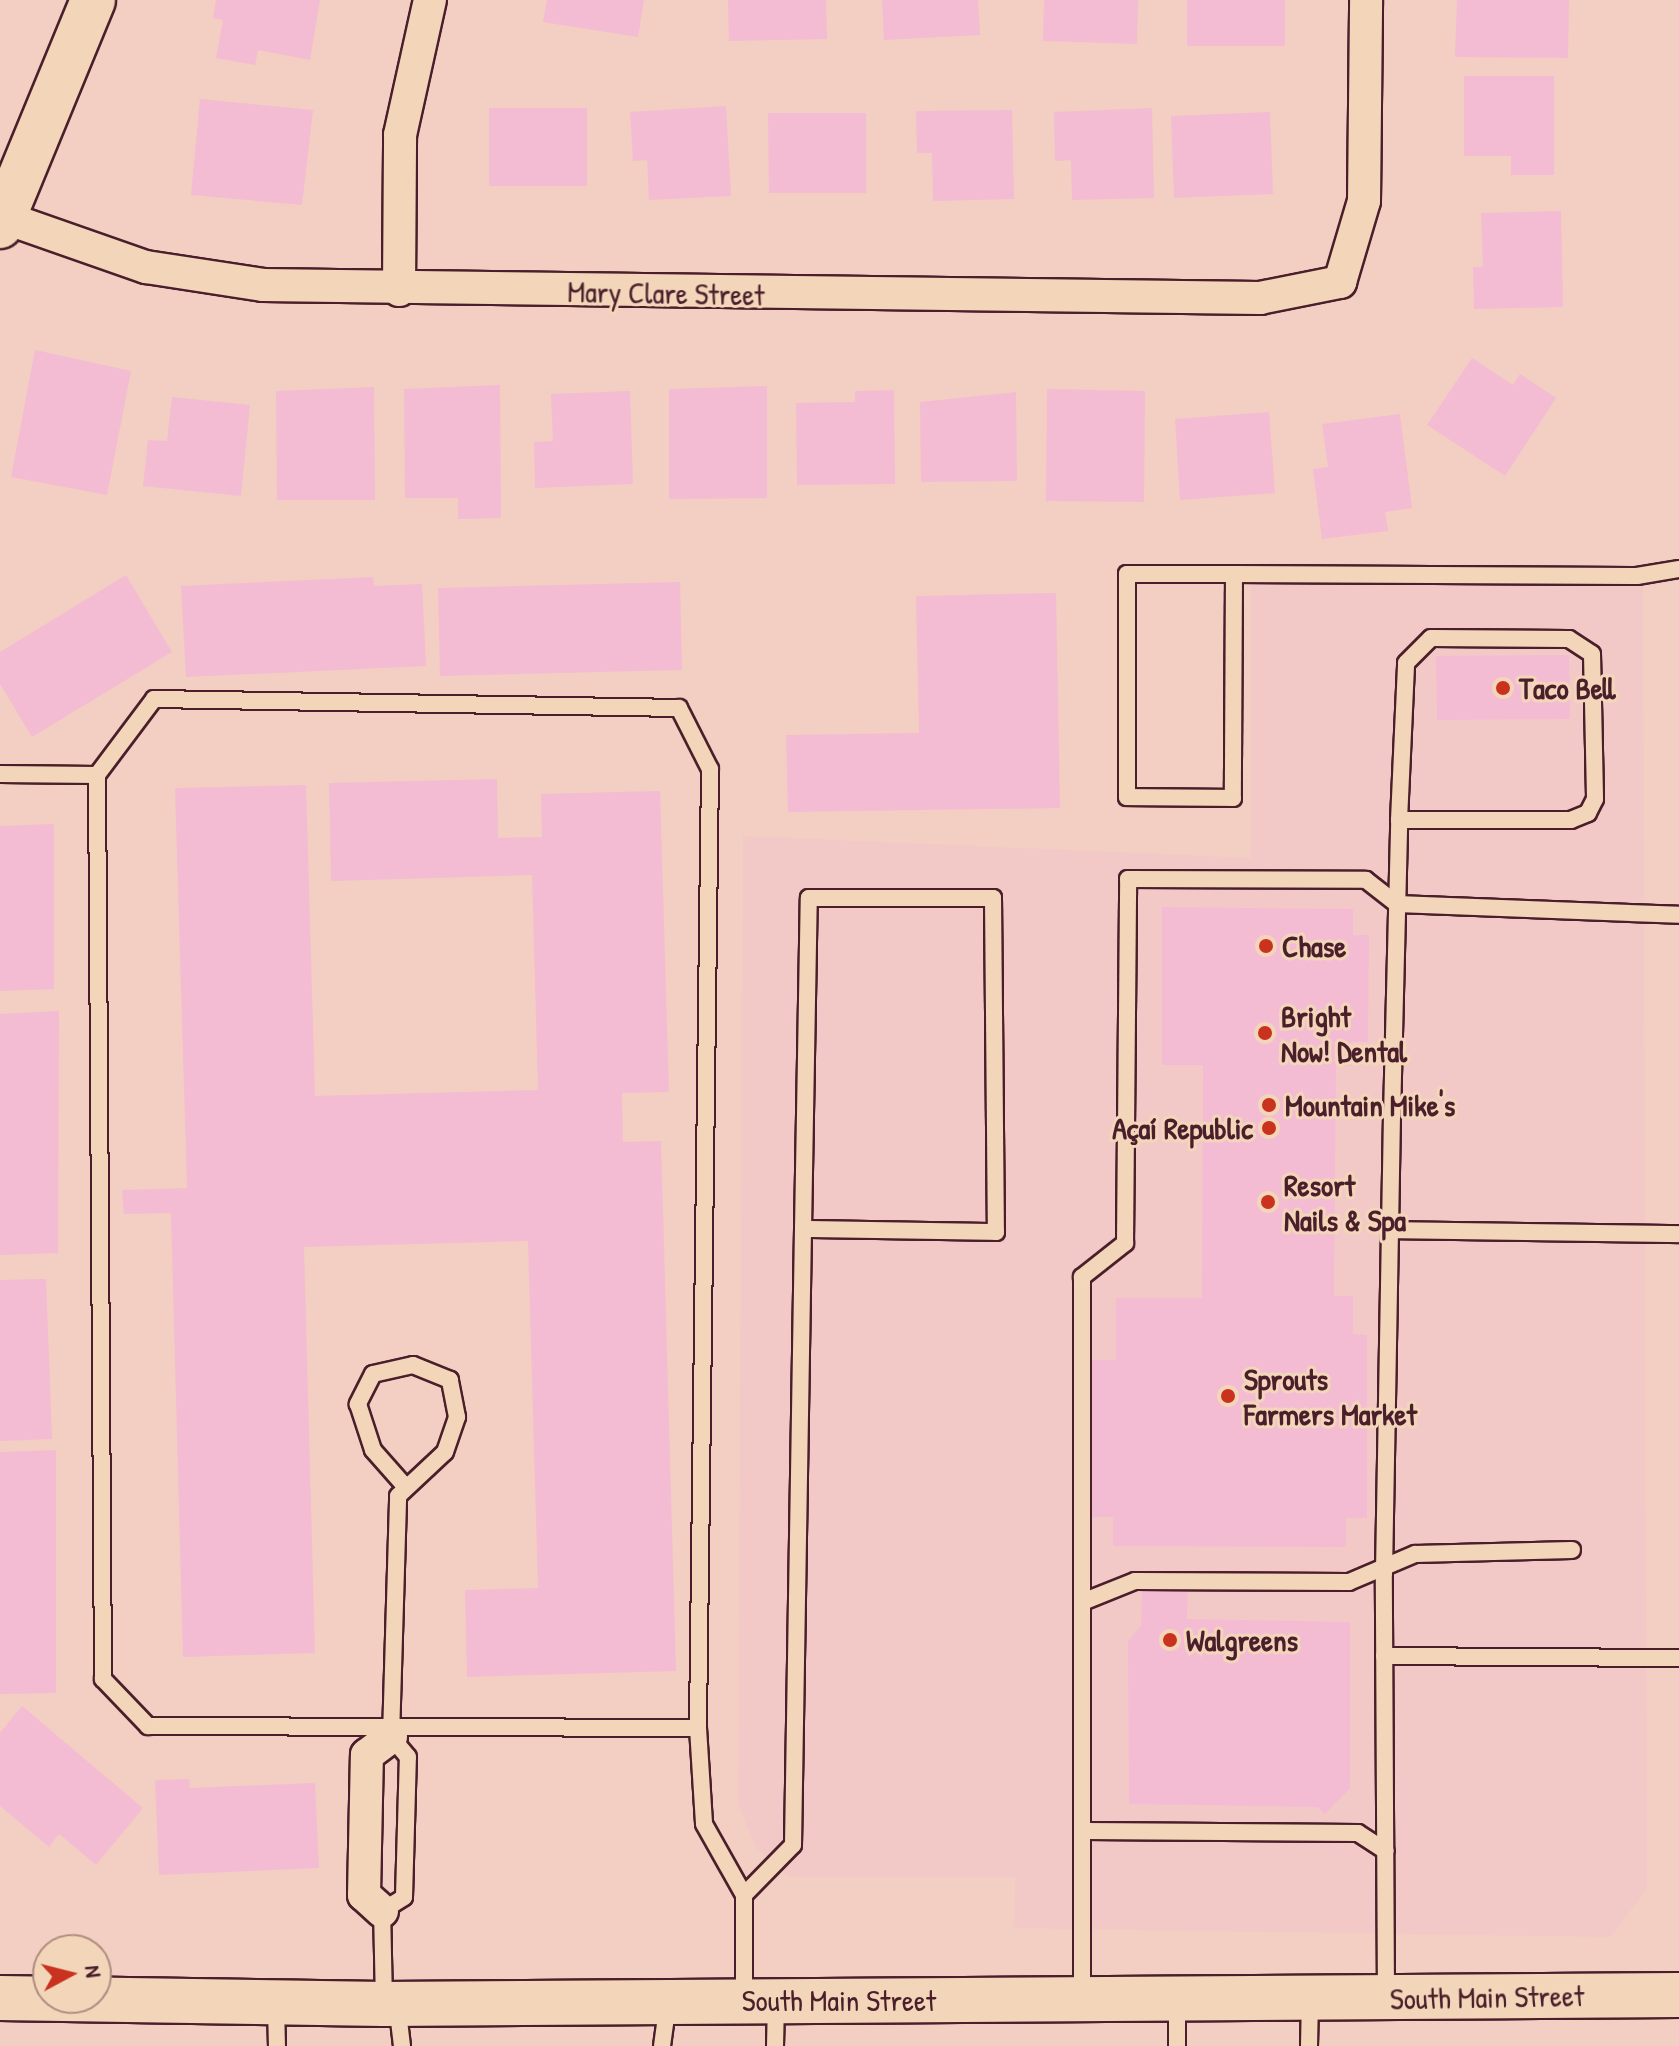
<!DOCTYPE html>
<html>
<head>
<meta charset="utf-8">
<style>
	body { margin:0 }
	#map { position:relative; width:1679px; height:2046px; overflow:hidden; background:#f3cec2; font-family:"Patrick Hand",sans-serif }
	div>[style] { position:absolute }
	.built>* { inset:0; background:#f3c9c7 }
	.building>* { inset:0; background:#f3bcd3 }
	.roads { filter:drop-shadow(2px 0 #4a1f2b) drop-shadow(-2px 0 #4a1f2b) drop-shadow(0 2px #4a1f2b) drop-shadow(0 -2px #4a1f2b) }
	.lane>* { height:16px; margin:-8px; padding:0 8px; transform-origin:8px; border-radius:8px; background:#f3d6ba }
	.street>* { height:32px; margin:-16px; padding:0 16px; transform-origin:16px; border-radius:16px; background:#f3d6ba }
	.secondary>* { height:44px; margin:-22px; padding:0 22px; transform-origin:22px; border-radius:22px; background:#f3d6ba }
	.primary>* { height:44px; margin:-22px; padding:0 22px; transform-origin:22px; border-radius:22px; background:#f3d6ba }
	.dots>* { width:22px; height:22px; translate:-50% -50%; box-sizing:border-box; border:4px solid #f3d6ba; border-radius:50% }
	span { translate:-50% -50%; white-space:nowrap; text-align:center; line-height:1.15; -webkit-text-stroke:6px #f3d6ba; paint-order:stroke }
	.street-label { font-size:30px; color:#4a1f2b }
	.poi-label { font-size:30px; color:#4a1f2b; font-weight:700 }
	.left { translate:0 -50%; text-align:left }
	.right { translate:-100% -50%; text-align:right }
	.north { position:absolute; left:32px; top:1934px; width:80px; height:80px; box-sizing:border-box; background:#f3d6ba; border:2px solid #af8d81; border-radius:50%; rotate:83deg; font-size:22px; font-weight:700; line-height:32px; text-align:center; color:#4a1f2b }
	.north::after { content:''; display:block; margin:auto; width:28px; height:36px; background:#c8321e; clip-path:polygon(50% 0,100% 100%,50% 72%,0 100%) }
</style>
</head>
<body>
<div id="map">
	<div class="built">
		<div style="clip-path:polygon(1251px 563px,1643px 565px,1647px 1889px,1610px 1937px,1014px 1928px,1015px 1877px,789px 1877px,756px 1848px,738px 1804px,743px 836px,1251px 858px)"></div>
	</div>
	<div class="building">
		<div style="clip-path:polygon(216px 0,320px 0,310px 60px,258px 50px,255px 65px,216px 58px,223px 20px,213px 18px)"></div>
		<div style="clip-path:polygon(547px 0,644px 0,638px 37px,543px 22px)"></div>
		<div style="clip-path:polygon(728px 0,826px 0,827px 39px,729px 41px)"></div>
		<div style="clip-path:polygon(882px 0,978px 0,980px 35px,884px 40px)"></div>
		<div style="clip-path:polygon(1044px 0,1138px 0,1137px 44px,1043px 41px)"></div>
		<div style="clip-path:polygon(1187px 0,1285px 0,1285px 46px,1187px 46px)"></div>
		<div style="clip-path:polygon(1457px 0,1569px 0,1568px 58px,1455px 57px)"></div>
		<div style="clip-path:polygon(1464px 76px,1554px 76px,1554px 175px,1511px 175px,1511px 156px,1464px 156px)"></div>
		<div style="clip-path:polygon(200px 99px,313px 110px,302px 205px,191px 195px)"></div>
		<div style="clip-path:polygon(726px 106px,731px 196px,649px 200px,647px 160px,633px 161px,630px 112px)"></div>
		<div style="clip-path:polygon(489px 108px,587px 108px,587px 186px,489px 186px)"></div>
		<div style="clip-path:polygon(1152px 108px,1154px 198px,1072px 200px,1071px 160px,1055px 161px,1054px 112px)"></div>
		<div style="clip-path:polygon(1012px 110px,1014px 199px,933px 201px,932px 153px,917px 153px,916px 111px)"></div>
		<div style="clip-path:polygon(1270px 112px,1273px 194px,1174px 198px,1171px 116px)"></div>
		<div style="clip-path:polygon(768px 113px,866px 113px,866px 193px,769px 193px)"></div>
		<div style="clip-path:polygon(1561px 211px,1563px 307px,1474px 309px,1473px 267px,1483px 267px,1481px 213px)"></div>
		<div style="clip-path:polygon(35px 350px,131px 371px,107px 495px,11px 477px)"></div>
		<div style="clip-path:polygon(1472px 358px,1513px 385px,1520px 374px,1556px 398px,1505px 476px,1427px 425px)"></div>
		<div style="clip-path:polygon(500px 385px,501px 518px,458px 519px,458px 498px,405px 498px,404px 389px)"></div>
		<div style="clip-path:polygon(767px 386px,767px 498px,669px 499px,669px 389px)"></div>
		<div style="clip-path:polygon(374px 387px,375px 500px,277px 500px,276px 391px)"></div>
		<div style="clip-path:polygon(1047px 389px,1145px 391px,1144px 502px,1046px 501px)"></div>
		<div style="clip-path:polygon(894px 390px,895px 484px,797px 485px,796px 403px,855px 402px,855px 391px)"></div>
		<div style="clip-path:polygon(630px 391px,633px 484px,535px 488px,534px 442px,553px 441px,551px 394px)"></div>
		<div style="clip-path:polygon(1016px 392px,1017px 481px,921px 482px,920px 402px)"></div>
		<div style="clip-path:polygon(172px 397px,250px 405px,241px 496px,143px 486px,148px 440px,167px 441px)"></div>
		<div style="clip-path:polygon(1269px 412px,1275px 493px,1180px 500px,1175px 419px)"></div>
		<div style="clip-path:polygon(1400px 414px,1412px 508px,1385px 512px,1388px 531px,1322px 539px,1313px 469px,1328px 467px,1322px 424px)"></div>
		<div style="clip-path:polygon(126px 575px,172px 652px,32px 737px,0 684px,0 652px)"></div>
		<div style="clip-path:polygon(373px 577px,374px 586px,422px 584px,426px 666px,186px 677px,181px 586px)"></div>
		<div style="clip-path:polygon(680px 582px,682px 670px,440px 676px,438px 588px)"></div>
		<div style="clip-path:polygon(1056px 593px,1060px 808px,788px 812px,786px 735px,919px 733px,916px 596px)"></div>
		<div style="clip-path:polygon(1569px 655px,1570px 719px,1437px 720px,1436px 656px)"></div>
		<div style="clip-path:polygon(497px 779px,498px 838px,542px 837px,541px 794px,660px 791px,669px 1092px,622px 1093px,623px 1142px,661px 1141px,676px 1671px,467px 1677px,465px 1590px,538px 1588px,528px 1241px,304px 1247px,315px 1653px,183px 1657px,171px 1213px,124px 1214px,122px 1190px,187px 1188px,175px 788px,306px 785px,315px 1096px,538px 1090px,532px 875px,331px 881px,329px 783px)"></div>
		<div style="clip-path:polygon(54px 824px,54px 989px,0 991px,0 826px)"></div>
		<div style="clip-path:polygon(1162px 907px,1353px 909px,1353px 935px,1369px 935px,1368px 1042px,1351px 1042px,1351px 1066px,1336px 1066px,1334px 1296px,1353px 1296px,1353px 1334px,1367px 1335px,1367px 1518px,1346px 1518px,1346px 1547px,1113px 1546px,1113px 1517px,1089px 1517px,1089px 1360px,1116px 1360px,1116px 1298px,1202px 1298px,1203px 1065px,1162px 1065px)"></div>
		<div style="clip-path:polygon(59px 1011px,58px 1253px,0 1255px,0 1014px)"></div>
		<div style="clip-path:polygon(46px 1279px,52px 1439px,0 1441px,0 1280px)"></div>
		<div style="clip-path:polygon(56px 1450px,56px 1693px,0 1694px,0 1452px)"></div>
		<div style="clip-path:polygon(1142px 1584px,1188px 1584px,1187px 1619px,1350px 1622px,1350px 1788px,1325px 1814px,1318px 1807px,1129px 1804px,1128px 1641px,1141px 1626px)"></div>
		<div style="clip-path:polygon(22px 1706px,143px 1808px,96px 1865px,59px 1834px,49px 1847px,0 1806px,0 1733px)"></div>
		<div style="clip-path:polygon(189px 1779px,190px 1788px,315px 1783px,319px 1868px,159px 1875px,155px 1780px)"></div>
	</div>
	<div class="roads">
		<div class="lane">
			<div style="left:1234px;top:574px;width:224px;rotate:90.3deg"></div>
			<div style="left:1233px;top:798px;width:106px;rotate:-179.5deg"></div>
			<div style="left:1127px;top:797px;width:223px;rotate:-90deg"></div>
			<div style="left:1127px;top:574px;width:107px"></div>
			<div style="left:1234px;top:574px;width:403px;rotate:0.3deg"></div>
			<div style="left:1637px;top:576px;width:43px;rotate:-9.5deg"></div>
			<div style="left:154px;top:699px;width:525px;rotate:0.98deg"></div>
			<div style="left:679px;top:708px;width:68px;rotate:63.1deg"></div>
			<div style="left:710px;top:769px;width:959px;rotate:90.72deg"></div>
			<div style="left:698px;top:1728px;width:550px;rotate:-179.79deg"></div>
			<div style="left:148px;top:1726px;width:65px;rotate:-133.8deg"></div>
			<div style="left:103px;top:1679px;width:904px;rotate:-90.38deg"></div>
			<div style="left:97px;top:775px;width:95px;rotate:-53.1deg"></div>
			<div style="left:0;top:774px;width:97px;rotate:0.6deg"></div>
			<div style="left:1391px;top:1230px;width:288px;rotate:0.8deg"></div>
			<div style="left:1085px;top:1601px;width:54px;rotate:-21.8deg"></div>
			<div style="left:1135px;top:1581px;width:214px;rotate:0.3deg"></div>
			<div style="left:1349px;top:1582px;width:72px;rotate:-23deg"></div>
			<div style="left:1415px;top:1554px;width:157px;rotate:-1.5deg"></div>
			<div style="left:1384px;top:1656px;width:295px;rotate:0.4deg"></div>
			<div style="left:698px;top:1728px;width:96px;rotate:86.4deg"></div>
			<div style="left:704px;top:1824px;width:81px;rotate:60.6deg"></div>
			<div style="left:744px;top:1895px;width:104px;rotate:90deg"></div>
			<div style="left:1086px;top:1831px;width:272px;rotate:0.4deg"></div>
			<div style="left:1358px;top:1833px;width:33px;rotate:33deg"></div>
			<div style="left:744px;top:1895px;width:70px;rotate:-45.6deg"></div>
			<div style="left:793px;top:1845px;width:616px;rotate:-89.07deg"></div>
			<div style="left:803px;top:1229px;width:331px;rotate:-89deg"></div>
			<div style="left:809px;top:898px;width:184px"></div>
			<div style="left:993px;top:898px;width:334px;rotate:89.5deg"></div>
			<div style="left:996px;top:1232px;width:193px;rotate:-179.1deg"></div>
			<div style="left:1082px;top:1996px;width:719px;rotate:-90deg"></div>
			<div style="left:1082px;top:1277px;width:55px;rotate:-38.3deg"></div>
			<div style="left:1125px;top:1243px;width:364px;rotate:-89.5deg"></div>
			<div style="left:1128px;top:879px;width:238px;rotate:0.2deg"></div>
			<div style="left:1366px;top:880px;width:39px;rotate:38deg"></div>
			<div style="left:1397px;top:904px;width:282px;rotate:2.2deg"></div>
			<div style="left:1386px;top:1997px;width:424px;rotate:-90.3deg"></div>
			<div style="left:1384px;top:1573px;width:456px;rotate:-89deg"></div>
			<div style="left:1392px;top:1117px;width:297px;rotate:-88.6deg"></div>
			<div style="left:1399px;top:820px;width:157px;rotate:-87.4deg"></div>
			<div style="left:1406px;top:663px;width:35px;rotate:-45deg"></div>
			<div style="left:1431px;top:638px;width:138px;rotate:0.4deg"></div>
			<div style="left:1569px;top:639px;width:27px;rotate:33deg"></div>
			<div style="left:1592px;top:654px;width:145px;rotate:88.8deg"></div>
			<div style="left:1595px;top:799px;width:16px;rotate:117deg"></div>
			<div style="left:1588px;top:813px;width:18px;rotate:158deg"></div>
			<div style="left:1571px;top:820px;width:172px;rotate:180deg"></div>
			<div style="left:384px;top:2003px;width:92px;rotate:-91.2deg"></div>
			<div style="left:382px;top:1911px;width:26px;rotate:-32deg"></div>
			<div style="left:404px;top:1897px;width:140px;rotate:-88.4deg"></div>
			<div style="left:408px;top:1757px;width:26px;rotate:-130deg"></div>
			<div style="left:391px;top:1737px;width:241px;rotate:-88.3deg"></div>
			<div style="left:398px;top:1496px;width:64px;rotate:-43.1deg"></div>
			<div style="left:445px;top:1452px;width:37px;rotate:-71deg"></div>
			<div style="left:457px;top:1417px;width:38px;rotate:-101deg"></div>
			<div style="left:450px;top:1380px;width:40px;rotate:-158deg"></div>
			<div style="left:413px;top:1365px;width:41px;rotate:167.3deg"></div>
			<div style="left:373px;top:1374px;width:34px;rotate:117deg"></div>
			<div style="left:358px;top:1404px;width:48px;rotate:71.9deg"></div>
			<div style="left:373px;top:1450px;width:47px;rotate:48.5deg"></div>
			<div style="left:397px;top:2004px;width:42px;rotate:83.2deg"></div>
			<div style="left:276px;top:2006px;width:40px;rotate:88.6deg"></div>
			<div style="left:662px;top:2046px;width:44px;rotate:-82.2deg"></div>
			<div style="left:775px;top:2046px;width:44px;rotate:-88.7deg"></div>
			<div style="left:1177px;top:2046px;width:46px;rotate:-90deg"></div>
			<div style="left:1309px;top:2046px;width:46px;rotate:-88.8deg"></div>
		</div>
		<div class="street">
			<div style="left:0;top:216px;width:155px;rotate:19.3deg"></div>
			<div style="left:146px;top:267px;width:118px;rotate:8.7deg"></div>
			<div style="left:263px;top:285px;width:997px;rotate:0.75deg"></div>
			<div style="left:1260px;top:298px;width:82px;rotate:-11.3deg"></div>
			<div style="left:1340px;top:282px;width:84px;rotate:-73.5deg"></div>
			<div style="left:1364px;top:201px;width:201px;rotate:-89.4deg"></div>
			<div style="left:399px;top:290px;width:155px;rotate:-89.6deg"></div>
			<div style="left:400px;top:135px;width:138px;rotate:-77.5deg"></div>
			<div style="left:382px;top:1911px;width:24px;rotate:-138deg"></div>
			<div style="left:364px;top:1895px;width:140px;rotate:-88.8deg"></div>
			<div style="left:367px;top:1755px;width:30px;rotate:-37deg"></div>
		</div>
		<div class="secondary">
			<div style="left:0;top:226px;width:244px;rotate:-67.6deg"></div>
		</div>
		<div class="primary">
			<div style="left:0;top:1998px;width:384px;rotate:0.9deg"></div>
			<div style="left:384px;top:2004px;width:1295px;rotate:-0.4deg"></div>
		</div>
	</div>
	<div class="dots">
		<div style="left:1503px;top:688px;background:#c8321e"></div>
		<div style="left:1266px;top:946px;background:#c8321e"></div>
		<div style="left:1265px;top:1033px;background:#c8321e"></div>
		<div style="left:1269px;top:1105px;background:#c8321e"></div>
		<div style="left:1269px;top:1128px;background:#c8321e"></div>
		<div style="left:1268px;top:1202px;background:#c8321e"></div>
		<div style="left:1228px;top:1396px;background:#c8321e"></div>
		<div style="left:1170px;top:1640px;background:#c8321e"></div>
	</div>
	<div class="street-label">
		<span style="left:666px;top:293px;rotate:1deg">Mary Clare Street</span>
		<span style="left:1487px;top:1997px;rotate:-1deg">South Main Street</span>
		<span style="left:839px;top:2000px">South Main Street</span>
	</div>
	<div class="poi-label">
		<span class="left" style="left:1519px;top:688px">Taco Bell</span>
		<span class="left" style="left:1282px;top:946px">Chase</span>
		<span class="left" style="left:1281px;top:1033px">Bright<br>Now! Dental</span>
		<span class="left" style="left:1285px;top:1105px">Mountain Mike's</span>
		<span class="right" style="left:1253px;top:1128px">Açaí Republic</span>
		<span class="left" style="left:1284px;top:1202px">Resort<br>Nails &amp; Spa</span>
		<span class="left" style="left:1244px;top:1396px">Sprouts<br>Farmers Market</span>
		<span class="left" style="left:1186px;top:1640px">Walgreens</span>
	</div>
	<div class="north">N</div>
</div>
</body>
</html>
